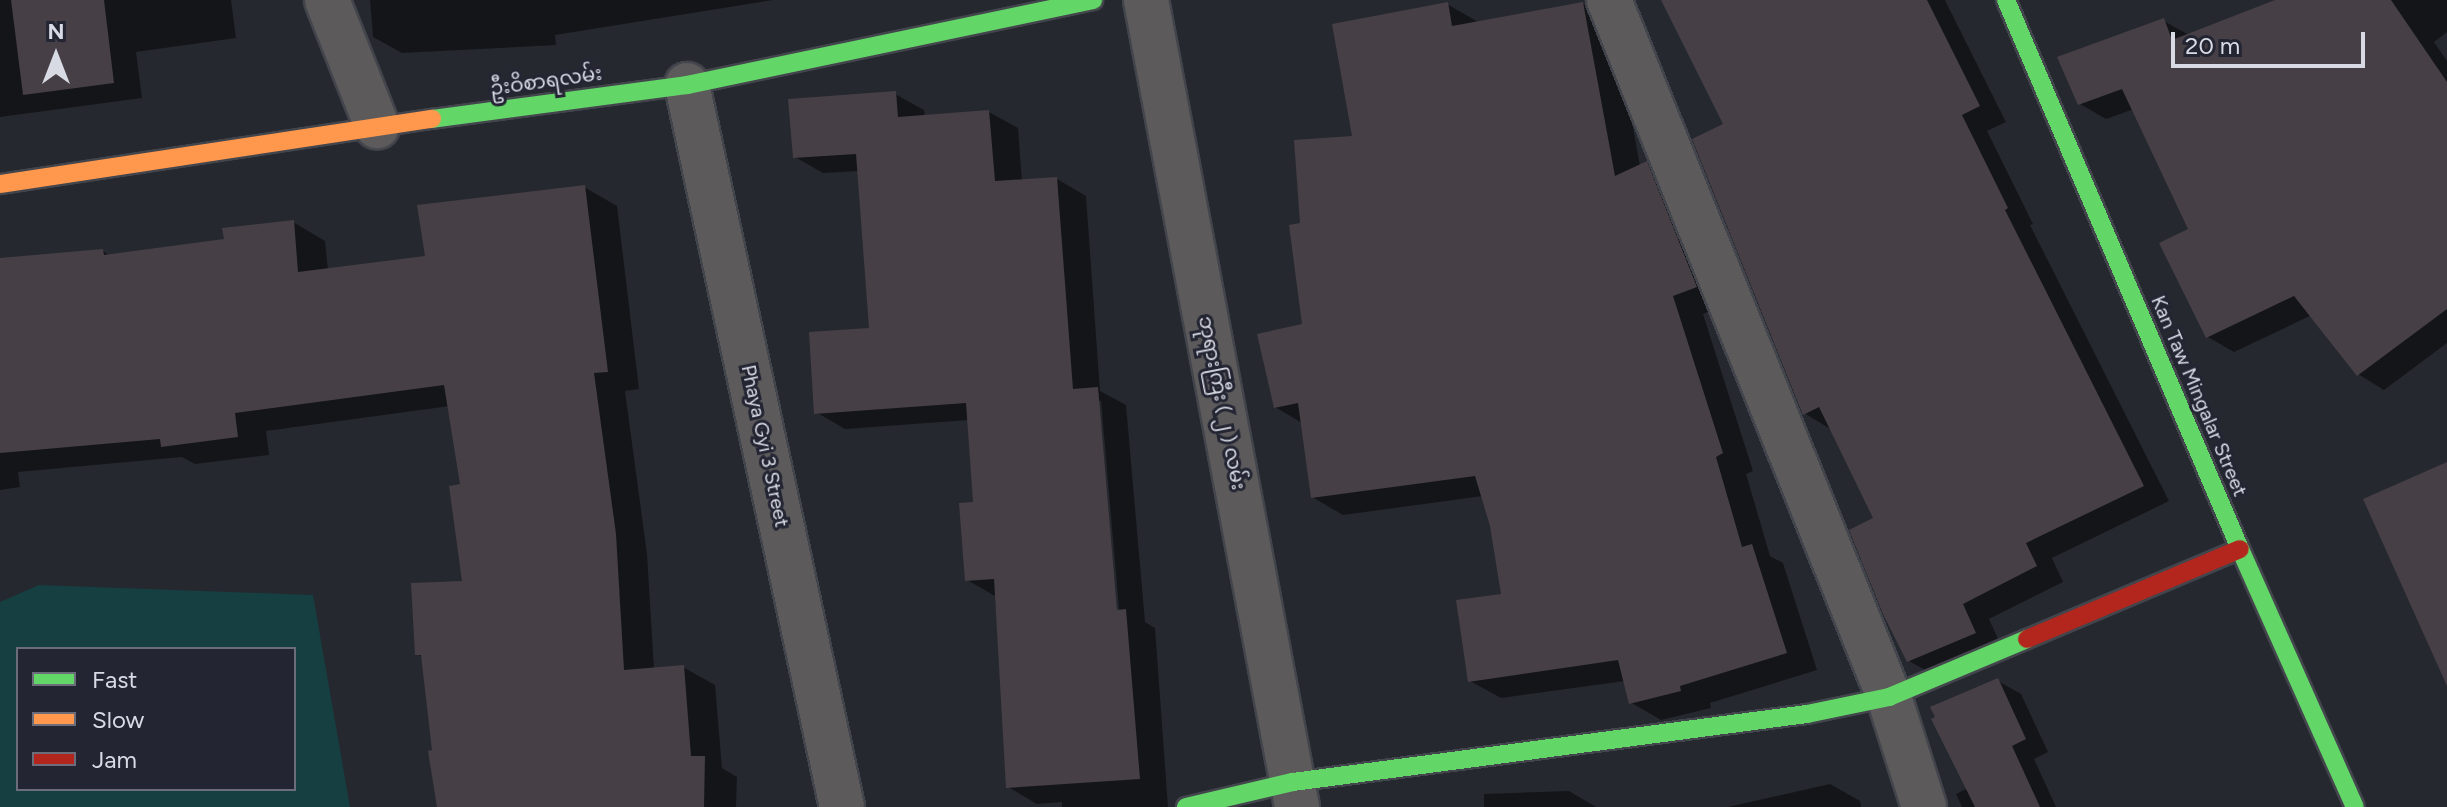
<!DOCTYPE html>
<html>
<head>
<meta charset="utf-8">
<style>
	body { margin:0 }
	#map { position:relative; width:2447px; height:807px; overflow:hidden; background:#262830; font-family:Figtree,"Noto Sans Myanmar",sans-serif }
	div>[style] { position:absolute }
	.water>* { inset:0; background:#153f40 }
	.shadow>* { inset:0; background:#0007 }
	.building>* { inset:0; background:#463f46 }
	.roads { filter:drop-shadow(2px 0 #43454c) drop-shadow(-2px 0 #43454c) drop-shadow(0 2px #43454c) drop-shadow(0 -2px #43454c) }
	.street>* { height:44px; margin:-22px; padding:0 22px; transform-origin:22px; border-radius:22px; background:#5c5a5b }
	.fast>* { height:18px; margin:-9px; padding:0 9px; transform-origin:9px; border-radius:9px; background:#63d668 }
	.slow>* { height:18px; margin:-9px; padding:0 9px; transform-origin:9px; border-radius:9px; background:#ff974d }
	.jam>* { height:18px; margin:-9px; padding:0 9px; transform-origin:9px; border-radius:9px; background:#b3261e }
	span { translate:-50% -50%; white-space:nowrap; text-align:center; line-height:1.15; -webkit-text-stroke:6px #232533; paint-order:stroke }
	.street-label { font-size:20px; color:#d8dae4 }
	.legend { position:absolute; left:16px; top:647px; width:280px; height:144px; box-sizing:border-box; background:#232533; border:2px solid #6b6d7a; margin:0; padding:10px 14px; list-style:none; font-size:24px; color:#d8dae4 }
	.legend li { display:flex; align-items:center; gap:16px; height:40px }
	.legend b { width:40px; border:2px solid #6b6d7a }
	.north { position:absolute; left:16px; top:16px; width:80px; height:80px; -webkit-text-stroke:6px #232533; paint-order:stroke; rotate:0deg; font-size:22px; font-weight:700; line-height:32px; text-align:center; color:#d8dae4 }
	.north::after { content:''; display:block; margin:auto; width:28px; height:36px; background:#d8dae4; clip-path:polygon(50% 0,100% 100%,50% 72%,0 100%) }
	.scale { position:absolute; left:2171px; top:32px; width:194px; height:36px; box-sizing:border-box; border:4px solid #d8dae4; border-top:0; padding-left:10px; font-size:24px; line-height:28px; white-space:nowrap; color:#d8dae4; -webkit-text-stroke:6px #232533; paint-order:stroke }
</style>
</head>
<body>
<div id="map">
	<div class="water">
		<div style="clip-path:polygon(evenodd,39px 585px,313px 595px,350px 807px,0 807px,0 602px,39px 585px,18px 649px,294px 649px,294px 789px,18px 789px,18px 649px)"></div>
	</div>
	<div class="shadow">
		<div style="clip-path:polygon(0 0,231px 0,236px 38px,136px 52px,142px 98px,0 117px)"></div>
		<div style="clip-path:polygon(370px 0,773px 0,555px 35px,556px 45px,402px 53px,373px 37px)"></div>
		<div style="clip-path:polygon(1664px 0,1945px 0,2006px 122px,1987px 131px,2033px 224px,2030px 225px,2169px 501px,2052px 558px,2063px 582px,1989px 619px,2002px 648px,1936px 676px,1909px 661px,1876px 519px,1832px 430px,1804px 413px,1726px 125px)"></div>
		<div style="clip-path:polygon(2280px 0,2447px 0,2447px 32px,2434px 42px,2447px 61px,2447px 343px,2384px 390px,2358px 374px,2312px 315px,2234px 352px,2208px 337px,2190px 230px,2134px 109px,2106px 119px,2080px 104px,2164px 21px,2189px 35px)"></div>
		<div style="clip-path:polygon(1447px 4px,1478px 22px,1583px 4px,1614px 22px,1640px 166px,1646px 163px,1677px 180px,1727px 304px,1703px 314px,1753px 471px,1746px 474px,1770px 556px,1783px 563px,1817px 670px,1710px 703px,1711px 708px,1661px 720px,1630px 702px,1625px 681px,1501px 698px,1470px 681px,1503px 596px,1492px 525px,1483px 496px,1343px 515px,1312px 497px,1302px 423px,1275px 407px,1304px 326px,1303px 225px,1354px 137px)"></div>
		<div style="clip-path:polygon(evenodd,895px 94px,924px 110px,925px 117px,989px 112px,1018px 128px,1022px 182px,1057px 179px,1086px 196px,1100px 391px,1126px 405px,1145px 622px,1155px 628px,1168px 807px,1062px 807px,1062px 802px,1037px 804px,1008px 787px,995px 596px,967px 580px,976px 504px,969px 420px,845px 429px,816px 412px,871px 329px,860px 171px,823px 173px,795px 157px,895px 94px,1097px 401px,1101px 401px,1120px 620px,1116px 620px,1097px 401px)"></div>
		<div style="clip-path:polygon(584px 187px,617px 206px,639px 389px,625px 391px,647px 554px,654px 669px,683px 667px,715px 685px,722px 768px,737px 777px,736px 807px,444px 807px,424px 658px,417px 654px,464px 583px,462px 486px,450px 406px,266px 431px,269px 455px,195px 464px,182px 457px,18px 472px,20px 487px,0 490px,0 260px,103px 251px,110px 256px,226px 241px,293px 222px,325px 241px,328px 270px,427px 257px)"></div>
		<div style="clip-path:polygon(1998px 681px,2021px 694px,2048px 752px,2034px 759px,2056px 807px,1962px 807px,1956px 794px,1968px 788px)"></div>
		<div style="clip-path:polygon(1830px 784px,1860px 801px,1861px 807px,1728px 807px)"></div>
		<div style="clip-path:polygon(1569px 791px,1596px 807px,1484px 807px,1484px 794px)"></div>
	</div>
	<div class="building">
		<div style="clip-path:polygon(11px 0,104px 0,114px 83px,23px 95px)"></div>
		<div style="clip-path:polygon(1661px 0,1927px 0,1980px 106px,1962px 115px,2008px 208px,2005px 210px,2144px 486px,2026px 543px,2037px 566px,1963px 604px,1976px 633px,1907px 662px,1883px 614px,1849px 530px,1873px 518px,1819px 407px,1803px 415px,1692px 139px,1723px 124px)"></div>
		<div style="clip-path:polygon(2275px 0,2391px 0,2447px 82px,2447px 309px,2357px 376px,2294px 296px,2206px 338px,2159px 243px,2188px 229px,2122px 89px,2078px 105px,2057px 57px,2164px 18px,2172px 40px)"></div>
		<div style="clip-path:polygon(1448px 2px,1452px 26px,1583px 2px,1615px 176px,1647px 161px,1697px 287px,1673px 296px,1723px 453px,1716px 457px,1742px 547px,1752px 544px,1787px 653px,1680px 686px,1681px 691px,1629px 704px,1618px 660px,1468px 682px,1456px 600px,1501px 594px,1490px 526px,1475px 476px,1311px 498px,1298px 403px,1274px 408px,1257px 334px,1302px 324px,1289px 225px,1300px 223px,1294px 140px,1352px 136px,1332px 24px)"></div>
		<div style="clip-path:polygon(896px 91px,898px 117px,989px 110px,995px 181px,1057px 177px,1073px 389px,1098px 387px,1117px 610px,1126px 609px,1140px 779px,1006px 788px,994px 579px,965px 581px,959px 503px,973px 502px,966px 403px,814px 414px,809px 332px,869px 328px,856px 154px,793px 158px,788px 99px)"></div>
		<div style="clip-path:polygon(585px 185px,608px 372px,594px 373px,616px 534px,624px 670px,684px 665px,691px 756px,705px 756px,704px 807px,437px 807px,428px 751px,432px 750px,421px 655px,415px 655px,411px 583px,462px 581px,449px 486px,460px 484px,444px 385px,235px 413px,238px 437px,161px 447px,160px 439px,0 453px,0 258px,103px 249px,104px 255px,224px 239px,222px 228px,294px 220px,298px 272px,425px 256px,417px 205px)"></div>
		<div style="clip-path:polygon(2447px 462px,2447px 686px,2363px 499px)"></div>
		<div style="clip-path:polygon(1998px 678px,2026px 739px,2012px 746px,2040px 807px,1975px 807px,1931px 719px,1935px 717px,1930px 707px)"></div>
	</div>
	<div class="roads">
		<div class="street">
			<div style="left:327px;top:0;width:136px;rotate:68.4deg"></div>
			<div style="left:1146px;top:0;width:821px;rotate:79.4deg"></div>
			<div style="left:1609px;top:0;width:751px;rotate:68.11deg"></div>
			<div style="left:1889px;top:697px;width:115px;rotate:72.3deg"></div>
			<div style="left:687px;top:85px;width:738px;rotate:77.88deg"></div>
		</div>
		<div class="fast">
			<div style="left:2006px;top:0;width:597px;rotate:66.91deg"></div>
			<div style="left:2240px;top:549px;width:282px;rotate:66deg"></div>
			<div style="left:432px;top:119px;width:257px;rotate:-7.6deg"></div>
			<div style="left:687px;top:85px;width:415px;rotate:-11.8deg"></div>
			<div style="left:1186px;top:807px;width:110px;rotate:-13.2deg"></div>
			<div style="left:1293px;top:782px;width:518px;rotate:-7.54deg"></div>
			<div style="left:1807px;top:714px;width:84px;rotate:-11.7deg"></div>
			<div style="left:1889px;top:697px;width:150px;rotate:-22.8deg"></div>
		</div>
		<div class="slow">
			<div style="left:0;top:184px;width:437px;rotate:-8.6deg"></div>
		</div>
		<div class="jam">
			<div style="left:2027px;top:639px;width:231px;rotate:-22.9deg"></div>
		</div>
	</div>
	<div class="street-label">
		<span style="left:546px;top:81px;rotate:-8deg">ဦးဝိစာရလမ်း</span>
		<span style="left:2199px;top:396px;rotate:67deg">Kan Taw Mingalar Street</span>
		<span style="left:1222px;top:403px;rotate:79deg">ဘုရားကြီး ( ၂ ) လမ်း</span>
		<span style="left:765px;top:446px;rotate:78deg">Phaya Gyi 3 Street</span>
	</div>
	<ul class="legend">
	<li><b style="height:10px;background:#63d668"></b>Fast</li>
	<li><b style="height:10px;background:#ff974d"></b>Slow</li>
	<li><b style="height:10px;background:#b3261e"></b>Jam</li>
	</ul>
	<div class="north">N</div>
	<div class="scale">20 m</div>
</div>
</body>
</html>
